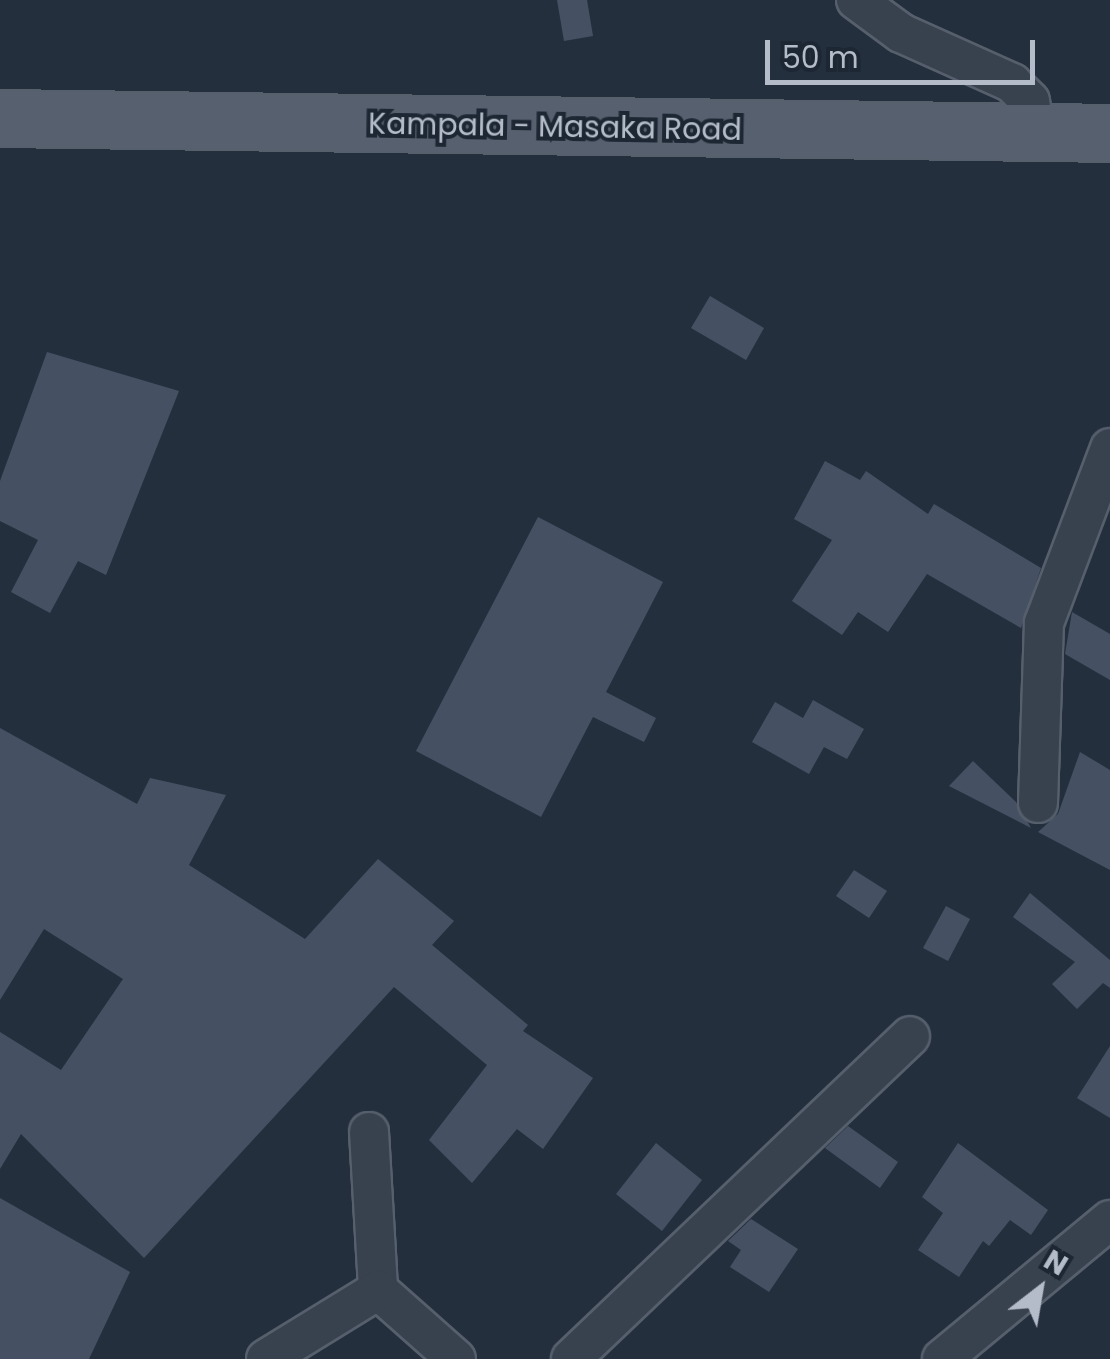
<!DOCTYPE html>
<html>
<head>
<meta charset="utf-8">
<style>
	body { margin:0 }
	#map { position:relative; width:1110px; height:1359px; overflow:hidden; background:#242f3e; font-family:Poppins,sans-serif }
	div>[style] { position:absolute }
	.building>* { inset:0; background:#455162 }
	.roads { filter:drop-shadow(2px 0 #565f6c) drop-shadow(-2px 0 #565f6c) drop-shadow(0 2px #565f6c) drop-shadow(0 -2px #565f6c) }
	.minor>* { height:38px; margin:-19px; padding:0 19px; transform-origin:19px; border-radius:19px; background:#38414e }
	.primary>* { height:55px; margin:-27.5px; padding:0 27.5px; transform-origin:27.5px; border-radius:27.5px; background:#56606e }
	span { translate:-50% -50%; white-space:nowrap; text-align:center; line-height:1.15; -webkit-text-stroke:8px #1d2633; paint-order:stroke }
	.street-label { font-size:30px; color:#b4bcc9 }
	.north { position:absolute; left:990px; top:1239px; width:100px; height:100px; -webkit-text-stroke:8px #1d2633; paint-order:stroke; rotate:31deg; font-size:28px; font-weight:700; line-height:40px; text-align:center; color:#b4bcc9 }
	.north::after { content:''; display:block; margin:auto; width:35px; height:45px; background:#b4bcc9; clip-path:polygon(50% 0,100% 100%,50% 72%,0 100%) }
	.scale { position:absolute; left:765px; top:40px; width:270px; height:45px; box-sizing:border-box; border:5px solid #b4bcc9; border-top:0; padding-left:12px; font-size:30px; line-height:35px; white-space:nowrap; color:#b4bcc9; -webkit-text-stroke:8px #1d2633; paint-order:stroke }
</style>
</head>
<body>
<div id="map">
	<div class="building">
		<div style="clip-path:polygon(557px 0,587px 0,593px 36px,564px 41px)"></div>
		<div style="clip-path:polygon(710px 296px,764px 328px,746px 360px,691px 328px)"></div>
		<div style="clip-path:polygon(47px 352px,179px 391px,106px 575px,78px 561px,50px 613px,11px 592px,38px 540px,0 521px,0 481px)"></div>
		<div style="clip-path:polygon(825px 461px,860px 480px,866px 471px,928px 514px,934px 504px,1041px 568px,1021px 628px,927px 574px,888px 632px,858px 612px,842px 635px,792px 601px,832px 540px,794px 519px)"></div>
		<div style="clip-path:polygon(538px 517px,663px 582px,606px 692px,656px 718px,644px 742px,593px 717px,541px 817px,416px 751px)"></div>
		<div style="clip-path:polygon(1072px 612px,1110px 634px,1110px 680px,1065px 654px)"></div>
		<div style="clip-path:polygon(813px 700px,864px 729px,847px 759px,824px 747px,809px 774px,752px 742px,775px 702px,803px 718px)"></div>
		<div style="clip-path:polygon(0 728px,137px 804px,150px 778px,226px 795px,189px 865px,305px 939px,378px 859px,454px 921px,432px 945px,528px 1025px,523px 1031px,593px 1078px,543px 1149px,517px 1129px,472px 1183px,429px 1140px,487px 1065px,394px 987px,144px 1258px,21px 1134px,0 1169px,0 1032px,61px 1070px,123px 979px,44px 929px,0 1000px)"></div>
		<div style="clip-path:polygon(1080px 752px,1110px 770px,1110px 870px,1038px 832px,1058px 814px)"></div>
		<div style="clip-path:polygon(973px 761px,1016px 802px,1031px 828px,949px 786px)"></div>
		<div style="clip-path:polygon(854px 870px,887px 891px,869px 918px,836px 896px)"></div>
		<div style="clip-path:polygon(1030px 893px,1110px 960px,1110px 988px,1103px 983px,1077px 1009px,1052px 984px,1075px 962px,1013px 917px)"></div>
		<div style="clip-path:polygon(946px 906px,970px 919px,948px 961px,923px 948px)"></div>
		<div style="clip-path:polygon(1110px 1046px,1110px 1118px,1077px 1098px)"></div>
		<div style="clip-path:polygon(848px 1126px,898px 1162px,880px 1188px,825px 1148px)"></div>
		<div style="clip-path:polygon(656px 1143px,702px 1180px,662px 1231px,616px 1194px)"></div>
		<div style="clip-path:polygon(958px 1143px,1048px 1210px,1031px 1235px,1010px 1220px,989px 1246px,983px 1241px,959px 1277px,918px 1250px,943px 1213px,922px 1197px)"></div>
		<div style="clip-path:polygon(0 1198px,130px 1272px,89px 1359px,0 1359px)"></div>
		<div style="clip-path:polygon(751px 1219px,798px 1249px,769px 1292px,730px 1267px,741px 1250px,728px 1241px)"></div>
	</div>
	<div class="roads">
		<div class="minor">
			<div style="left:856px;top:0;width:56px;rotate:36.3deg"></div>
			<div style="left:901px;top:33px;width:122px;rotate:24.2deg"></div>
			<div style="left:1012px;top:83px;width:25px;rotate:45deg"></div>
			<div style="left:1030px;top:101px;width:31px;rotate:81deg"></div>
			<div style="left:1038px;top:803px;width:180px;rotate:-88.1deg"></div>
			<div style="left:1044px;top:623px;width:187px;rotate:-69.3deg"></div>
			<div style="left:369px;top:1132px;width:158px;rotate:86.7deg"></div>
			<div style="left:378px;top:1290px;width:104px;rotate:41.5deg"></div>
			<div style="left:266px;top:1359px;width:132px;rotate:-31.6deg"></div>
			<div style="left:571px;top:1359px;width:468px;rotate:-43.6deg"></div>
			<div style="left:942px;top:1359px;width:218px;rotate:-39.6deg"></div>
		</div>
		<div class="primary">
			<div style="left:0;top:118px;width:1110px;rotate:0.77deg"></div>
		</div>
	</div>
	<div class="street-label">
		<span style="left:555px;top:127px;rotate:1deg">Kampala - Masaka Road</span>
	</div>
	<div class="north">N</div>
	<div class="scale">50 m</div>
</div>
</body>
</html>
